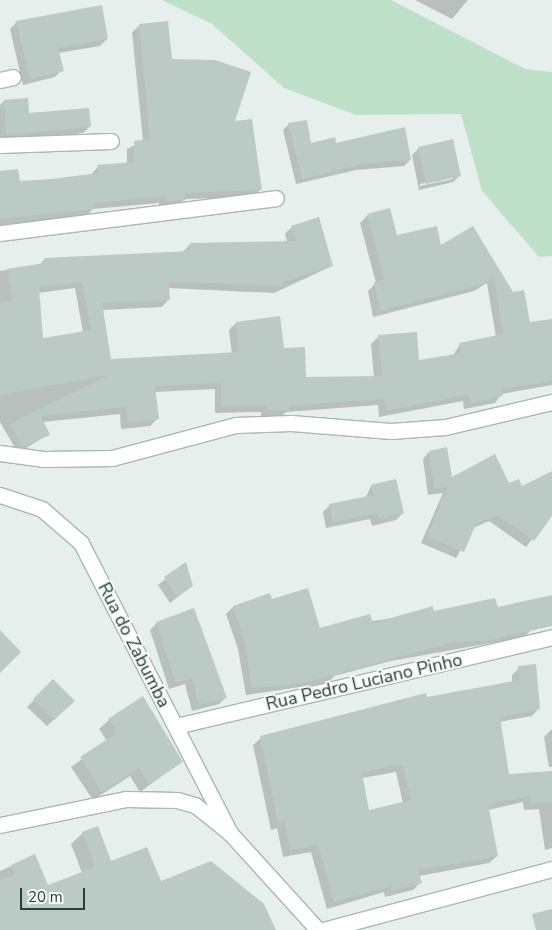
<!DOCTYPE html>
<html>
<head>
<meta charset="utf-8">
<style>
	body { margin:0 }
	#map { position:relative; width:552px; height:930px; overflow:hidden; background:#e6efeb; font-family:"Nunito Sans",sans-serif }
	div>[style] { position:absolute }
	.green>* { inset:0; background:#bfe0c8 }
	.shadow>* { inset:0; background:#0003 }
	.building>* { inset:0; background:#bbcac4 }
	.roads { filter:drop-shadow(1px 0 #a8b8b2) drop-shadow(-1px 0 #a8b8b2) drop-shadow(0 1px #a8b8b2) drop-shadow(0 -1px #a8b8b2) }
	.minor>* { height:15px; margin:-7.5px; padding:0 7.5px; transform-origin:7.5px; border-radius:7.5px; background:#fff }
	span { translate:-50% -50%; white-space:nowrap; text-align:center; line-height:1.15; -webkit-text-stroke:4px #f7fbf9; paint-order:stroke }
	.street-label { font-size:18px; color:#24423a }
	.scale { position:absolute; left:20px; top:888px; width:65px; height:22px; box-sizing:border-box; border:2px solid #24423a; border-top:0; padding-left:6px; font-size:15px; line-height:18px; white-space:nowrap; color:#24423a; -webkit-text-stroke:4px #f7fbf9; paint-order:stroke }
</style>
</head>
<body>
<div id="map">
	<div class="green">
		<div style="clip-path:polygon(162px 0,391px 0,525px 69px,552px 72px,552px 256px,539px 257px,482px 191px,461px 114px,356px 115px,284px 88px,212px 24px)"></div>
	</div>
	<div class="shadow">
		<div style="clip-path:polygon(415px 0,468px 0,452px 19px)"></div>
		<div style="clip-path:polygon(17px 22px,107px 39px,100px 46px,58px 53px,62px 70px,55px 77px,23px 85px,10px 29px)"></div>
		<div style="clip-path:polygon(140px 25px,233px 122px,260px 190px,253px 197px,185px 199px,177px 207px,159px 208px,159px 203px,93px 209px,86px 216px,0 225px,0 172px,19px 182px,52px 180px,91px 175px,98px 167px,127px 164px,127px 149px,143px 141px,132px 32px)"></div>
		<div style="clip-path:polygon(4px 101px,28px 115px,90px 126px,83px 133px,0 143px,0 105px)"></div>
		<div style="clip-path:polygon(289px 124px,310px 145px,335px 144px,410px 160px,404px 166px,356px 170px,296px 184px,283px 130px)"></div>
		<div style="clip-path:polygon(evenodd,419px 148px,460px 175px,453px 182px,419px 190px,412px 155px,419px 148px,453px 176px,453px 179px,420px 186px,420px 184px,453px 176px)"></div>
		<div style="clip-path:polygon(evenodd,389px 210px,396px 236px,441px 247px,473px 228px,528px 324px,552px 320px,552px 385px,501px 394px,495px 403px,464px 409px,463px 401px,379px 417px,378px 405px,286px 412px,281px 417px,261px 417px,261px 412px,215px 413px,215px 389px,154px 392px,157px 419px,150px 426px,121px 429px,120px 414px,43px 422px,49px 434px,18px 453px,0 422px,0 271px,39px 265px,45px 259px,183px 252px,190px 244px,287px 242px,285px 234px,292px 227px,332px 266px,274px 293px,168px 288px,169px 299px,162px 307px,102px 310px,110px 360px,232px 354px,229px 330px,236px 323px,283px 349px,305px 378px,374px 378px,371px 344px,378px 337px,418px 362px,453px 356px,460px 344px,496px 337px,487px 283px,474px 291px,373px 317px,368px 291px,376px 283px,360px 223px,367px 216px,389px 210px,75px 288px,83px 332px,42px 339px,38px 293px,75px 288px)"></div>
		<div style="clip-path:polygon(429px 452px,451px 479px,521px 487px,552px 472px,552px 459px,552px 514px,526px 547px,489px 521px,473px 528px,456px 558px,421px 543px,443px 493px,428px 495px,423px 459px)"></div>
		<div style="clip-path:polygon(371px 486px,403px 513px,396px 520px,372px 526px,370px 519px,326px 528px,323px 512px,330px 505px,366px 497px)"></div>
		<div style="clip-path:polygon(185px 564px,192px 586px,170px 603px,158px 585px)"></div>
		<div style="clip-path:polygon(271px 601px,319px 629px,433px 612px,531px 630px,524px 637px,391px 661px,334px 676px,328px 683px,246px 695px,238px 649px,226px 614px,233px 607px)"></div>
		<div style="clip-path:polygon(157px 623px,226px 697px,219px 704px,192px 711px,185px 684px,169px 689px,150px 630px)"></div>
		<div style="clip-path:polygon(evenodd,519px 668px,539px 708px,532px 716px,499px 722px,508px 775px,552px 772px,552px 848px,545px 850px,539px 809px,524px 810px,523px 802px,488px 810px,497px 856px,489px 863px,419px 876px,420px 883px,413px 890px,385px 897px,384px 892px,327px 909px,311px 852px,283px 857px,277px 828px,271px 830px,253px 745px,261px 738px,512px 683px,512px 675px,519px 668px,396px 772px,403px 803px,368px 811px,362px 778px,396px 772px)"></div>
		<div style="clip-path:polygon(53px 681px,73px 701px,47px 726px,27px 707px)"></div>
		<div style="clip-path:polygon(143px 698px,181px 762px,140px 792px,130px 776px,93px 800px,71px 767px,107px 741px,99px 729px,109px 720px)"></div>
		<div style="clip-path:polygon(552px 729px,552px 767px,549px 767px,544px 737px)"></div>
		<div style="clip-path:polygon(83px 833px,110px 862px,274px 930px,0 930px,0 871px,34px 856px,48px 887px,82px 873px,71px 844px)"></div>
	</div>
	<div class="building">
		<div style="clip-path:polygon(102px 5px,108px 39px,58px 48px,64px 71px,30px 79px,16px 21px)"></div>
		<div style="clip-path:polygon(168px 21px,172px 59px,215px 60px,251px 72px,235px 121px,252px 119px,262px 190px,185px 193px,186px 200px,166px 201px,166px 196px,94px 203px,95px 209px,0 219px,0 171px,18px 169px,20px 181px,52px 179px,98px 173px,97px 165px,134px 162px,134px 141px,150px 139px,139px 24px)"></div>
		<div style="clip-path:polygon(28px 98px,29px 113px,89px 108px,91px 127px,6px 135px,4px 100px)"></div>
		<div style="clip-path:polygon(307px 120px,311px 143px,335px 137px,336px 143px,405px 127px,411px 160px,362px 164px,302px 179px,288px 123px)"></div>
		<div style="clip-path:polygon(453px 139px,461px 176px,426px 184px,418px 147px)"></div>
		<div style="clip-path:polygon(evenodd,390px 208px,397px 235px,437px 226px,441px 245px,473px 226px,513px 292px,524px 290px,530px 322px,552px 319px,552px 381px,501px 389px,503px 396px,471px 403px,469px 394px,386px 411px,384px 399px,289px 406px,289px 411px,267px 410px,267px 405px,221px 406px,221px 383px,155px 386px,159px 419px,128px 423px,126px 407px,41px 416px,50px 435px,22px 447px,10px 424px,109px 375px,0 395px,0 303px,12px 300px,7px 269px,45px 263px,44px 258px,190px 251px,190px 243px,296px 241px,291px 226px,319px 217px,333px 266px,283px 282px,283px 286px,169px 282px,170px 300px,102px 303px,111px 359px,239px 352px,236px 322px,280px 316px,284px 348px,305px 347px,306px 377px,382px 376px,378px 335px,417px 332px,419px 360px,461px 353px,459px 343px,503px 334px,494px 277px,483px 284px,380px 311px,374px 282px,384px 280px,367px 214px,390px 208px,82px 282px,91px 330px,43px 338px,39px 287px,82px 282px)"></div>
		<div style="clip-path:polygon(447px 447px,452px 477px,495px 454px,509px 483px,519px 479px,522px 486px,552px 471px,552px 516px,534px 541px,497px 515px,476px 524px,464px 552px,427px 536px,448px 487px,435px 489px,429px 451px)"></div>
		<div style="clip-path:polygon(396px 479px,404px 513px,379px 519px,377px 513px,333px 522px,329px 504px,373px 495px,371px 485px)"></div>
		<div style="clip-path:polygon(186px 562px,193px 586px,177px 597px,164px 577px)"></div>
		<div style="clip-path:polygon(308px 588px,320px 628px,370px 614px,373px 623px,433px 606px,434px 611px,495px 598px,498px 607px,552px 595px,552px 626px,485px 641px,454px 642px,299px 684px,252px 688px,245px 642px,233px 606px,270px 593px,272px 599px)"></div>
		<div style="clip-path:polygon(194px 608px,227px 698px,199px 705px,192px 678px,176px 683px,156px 622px)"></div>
		<div style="clip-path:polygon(0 630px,21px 652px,0 673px)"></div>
		<div style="clip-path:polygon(evenodd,536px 664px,540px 709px,500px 717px,509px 774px,552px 771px,552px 802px,531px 804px,530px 796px,488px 804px,498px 856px,418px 870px,422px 883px,392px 891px,391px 886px,334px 902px,318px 845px,290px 850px,285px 822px,278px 823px,260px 736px,426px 693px,427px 697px,520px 680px,518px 666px,536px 664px,394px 765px,403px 765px,411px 800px,369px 810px,362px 773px,394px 765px)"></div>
		<div style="clip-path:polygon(53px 679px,75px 701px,54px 720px,33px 699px)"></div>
		<div style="clip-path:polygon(143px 696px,183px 762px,149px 784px,139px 768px,102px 792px,80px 757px,117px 733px,108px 719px)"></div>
		<div style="clip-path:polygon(98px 826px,111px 861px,147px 847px,161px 881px,211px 861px,264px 904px,276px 930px,0 930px,0 880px,15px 874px,11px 865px,35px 854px,48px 885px,95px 867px,82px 832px)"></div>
		<div style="clip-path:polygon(552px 909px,552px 930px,536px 930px,532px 914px)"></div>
	</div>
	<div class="roads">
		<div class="minor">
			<div style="left:0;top:80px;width:13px;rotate:-13deg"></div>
			<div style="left:0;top:145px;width:111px;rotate:-2.1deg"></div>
			<div style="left:0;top:233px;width:278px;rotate:-7.2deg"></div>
			<div style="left:0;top:453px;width:43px;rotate:7.9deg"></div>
			<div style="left:43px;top:459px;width:69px;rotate:-0.8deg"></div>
			<div style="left:112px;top:458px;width:128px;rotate:-14.9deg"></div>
			<div style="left:236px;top:425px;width:55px;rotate:-2.1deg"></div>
			<div style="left:291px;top:423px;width:100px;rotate:4.6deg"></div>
			<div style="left:391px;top:431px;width:54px;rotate:-4.2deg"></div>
			<div style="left:445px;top:427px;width:110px;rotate:-13.2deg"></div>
			<div style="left:0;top:495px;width:44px;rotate:18.4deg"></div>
			<div style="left:42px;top:509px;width:52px;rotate:41.1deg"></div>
			<div style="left:81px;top:543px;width:326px;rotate:62.8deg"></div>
			<div style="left:176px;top:726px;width:386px;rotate:-13.3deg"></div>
			<div style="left:0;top:825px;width:129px;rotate:-11.7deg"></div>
			<div style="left:126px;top:799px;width:51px;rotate:1.1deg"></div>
			<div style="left:177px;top:800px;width:19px;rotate:16deg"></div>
			<div style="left:195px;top:805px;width:45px;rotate:38.7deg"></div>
			<div style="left:230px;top:833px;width:131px;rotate:47.8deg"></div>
			<div style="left:323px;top:930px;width:237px;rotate:-14.9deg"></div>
		</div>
	</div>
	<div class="street-label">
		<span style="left:134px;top:645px;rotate:63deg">Rua do Zabumba</span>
		<span style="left:364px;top:682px;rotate:-13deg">Rua Pedro Luciano Pinho</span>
	</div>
	<div class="scale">20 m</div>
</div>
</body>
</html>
